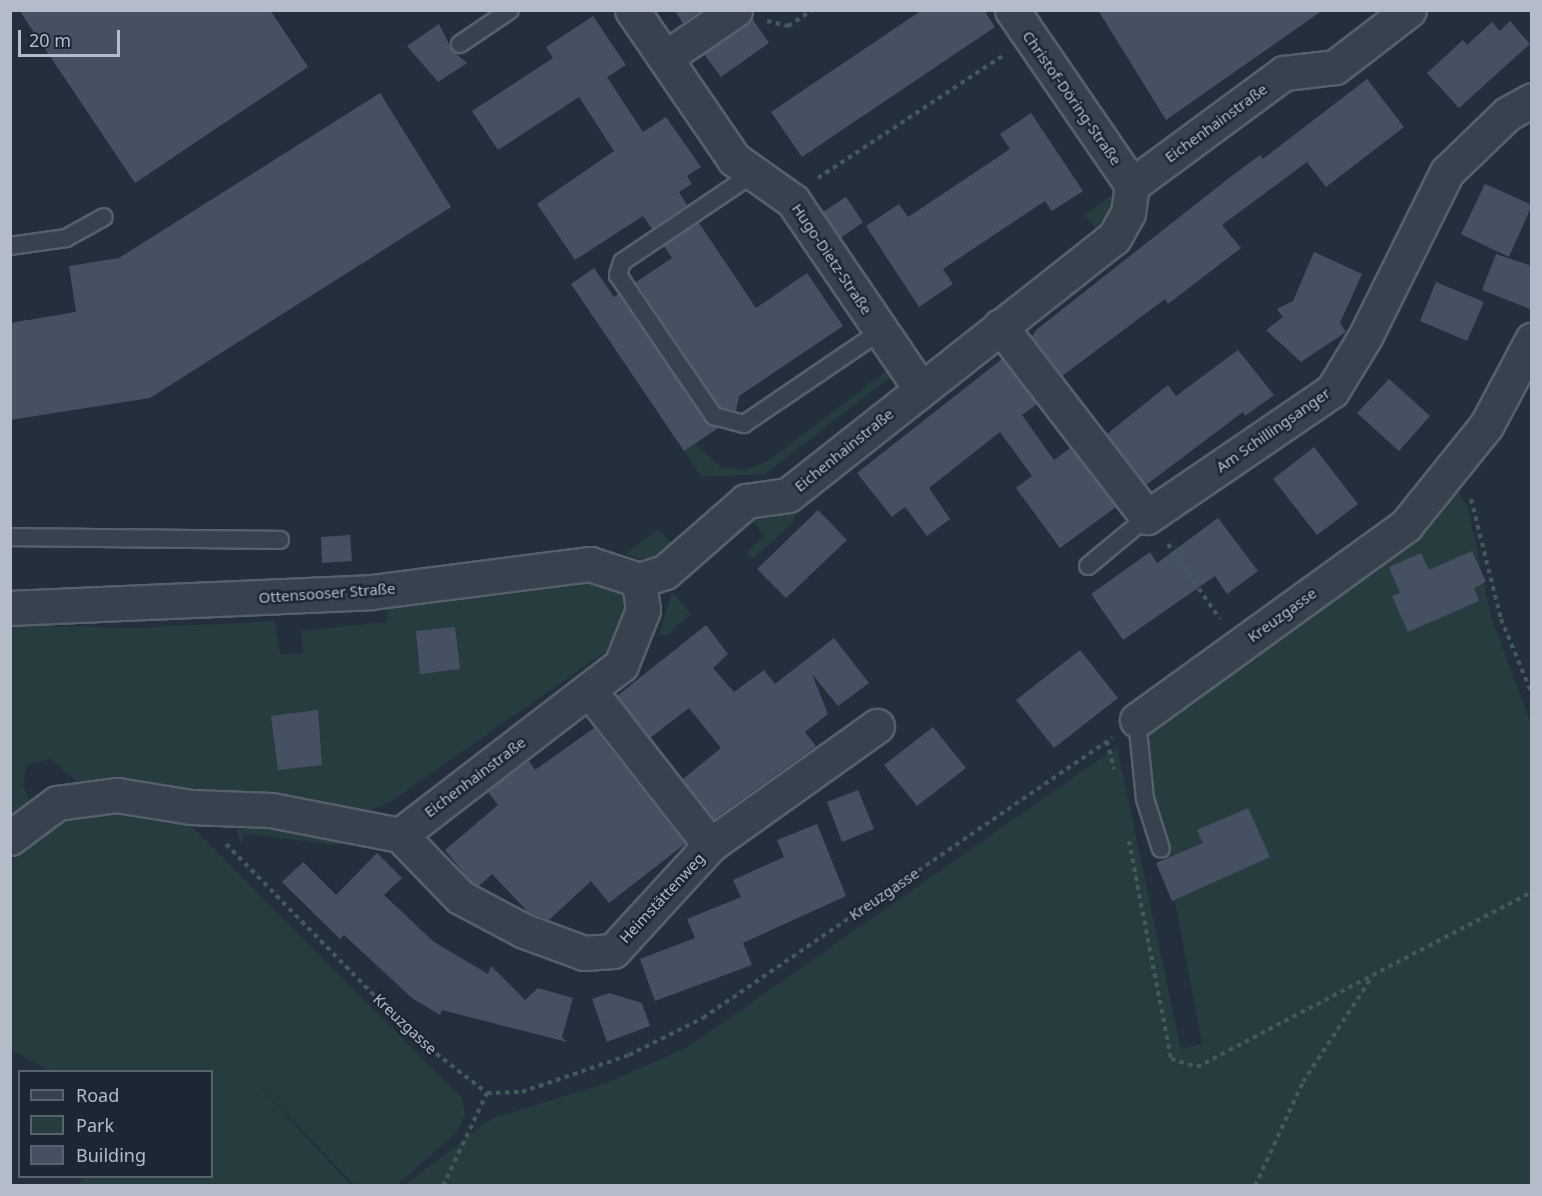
<!DOCTYPE html>
<html>
<head>
<meta charset="utf-8">
<style>
	body { margin:0 }
	#map { position:relative; width:1542px; height:1196px; overflow:hidden; background:#242f3e; font-family:"Noto Sans",sans-serif }
	div>[style] { position:absolute }
	.green>* { inset:0; background:#263c3f }
	.building>* { inset:0; background:#455162 }
	.path>* { height:4px; margin-top:-2px; transform-origin:0; background:repeating-linear-gradient(90deg,#44595c 0 4.5px,transparent 0 9px) }
	.roads { filter:drop-shadow(2px 0 #565f6c) drop-shadow(-2px 0 #565f6c) drop-shadow(0 2px #565f6c) drop-shadow(0 -2px #565f6c) }
	.lane>* { height:16px; margin:-8px; padding:0 8px; transform-origin:8px; border-radius:8px; background:#38414e }
	.street>* { height:33px; margin:-16.5px; padding:0 16.5px; transform-origin:16.5px; border-radius:16.5px; background:#38414e }
	span { translate:-50% -50%; white-space:nowrap; text-align:center; line-height:1.15; -webkit-text-stroke:5px #1d2633; paint-order:stroke }
	.street-label { font-size:15px; color:#b4bcc9 }
	.frame { position:absolute; inset:0; border:12px solid #b4bcc9; pointer-events:none }
	.legend { position:absolute; left:18px; top:1070px; width:195px; height:108px; box-sizing:border-box; background:#1d2633; border:2px solid #59626f; margin:0; padding:8px 10px; list-style:none; font-size:18px; color:#b4bcc9 }
	.legend li { display:flex; align-items:center; gap:12px; height:30px }
	.legend b { width:30px; border:2px solid #59626f }
	.scale { position:absolute; left:18px; top:30px; width:102px; height:27px; box-sizing:border-box; border:3px solid #b4bcc9; border-top:0; padding-left:8px; font-size:18px; line-height:21px; white-space:nowrap; color:#b4bcc9; -webkit-text-stroke:4px #1d2633; paint-order:stroke }
</style>
</head>
<body>
<div id="map">
	<div class="green">
		<div style="clip-path:polygon(1118px 190px,1120px 202px,1099px 233px,1085px 215px)"></div>
		<div style="clip-path:polygon(889px 369px,889px 378px,765px 474px,702px 477px,684px 451px,695px 444px,721px 467px,745px 470px,768px 461px)"></div>
		<div style="clip-path:polygon(1452px 480px,1468px 508px,1491px 617px,1531px 724px,1531px 1185px,404px 1186px,491px 1119px,606px 1083px,688px 1047px,1117px 747px,1181px 1050px,1202px 1043px,1146px 751px,1154px 720px)"></div>
		<div style="clip-path:polygon(797px 506px,793px 523px,752px 559px,745px 553px,765px 536px,750px 519px)"></div>
		<div style="clip-path:polygon(658px 529px,674px 546px,663px 555px,641px 559px,626px 554px)"></div>
		<div style="clip-path:polygon(589px 580px,614px 586px,628px 599px,632px 611px,615px 645px,390px 802px,366px 812px,78px 782px,51px 759px,27px 764px,23px 786px,31px 804px,11px 829px,11px 625px,136px 628px,275px 621px,280px 655px,303px 653px,301px 631px,387px 622px,387px 606px)"></div>
		<div style="clip-path:polygon(672px 592px,691px 613px,668px 635px,659px 635px)"></div>
		<div style="clip-path:polygon(132px 807px,185px 820px,462px 1098px,465px 1114px,457px 1132px,397px 1185px,355px 1185px,237px 1063px,351px 1185px,79px 1185px,85px 1177px,212px 1176px,212px 1072px,51px 1071px,11px 1050px,10px 862px,55px 826px,80px 813px)"></div>
		<div style="clip-path:polygon(246px 819px,267px 821px,350px 843px,331px 845px,244px 833px,241px 844px,236px 829px)"></div>
	</div>
	<div class="building">
		<div style="clip-path:polygon(19px 10px,270px 10px,308px 67px,135px 183px)"></div>
		<div style="clip-path:polygon(674px 10px,701px 10px,683px 23px)"></div>
		<div style="clip-path:polygon(922px 10px,984px 10px,995px 27px,802px 157px,771px 112px)"></div>
		<div style="clip-path:polygon(1098px 10px,1323px 10px,1166px 120px)"></div>
		<div style="clip-path:polygon(593px 16px,626px 65px,607px 77px,643px 132px,666px 117px,701px 167px,687px 176px,692px 184px,679px 192px,687px 205px,652px 229px,643px 216px,575px 260px,537px 204px,614px 151px,579px 97px,498px 150px,472px 111px,553px 58px,546px 47px)"></div>
		<div style="clip-path:polygon(752px 18px,769px 43px,721px 77px,704px 54px)"></div>
		<div style="clip-path:polygon(1510px 21px,1530px 44px,1459px 108px,1427px 73px,1463px 40px,1467px 45px,1492px 22px,1500px 31px)"></div>
		<div style="clip-path:polygon(439px 24px,452px 50px,467px 63px,438px 82px,407px 46px)"></div>
		<div style="clip-path:polygon(1367px 79px,1404px 127px,1326px 187px,1307px 162px,1222px 225px,1241px 248px,1168px 304px,1165px 299px,1062px 376px,1032px 337px,1036px 330px,1229px 178px,1260px 155px,1263px 159px)"></div>
		<div style="clip-path:polygon(380px 93px,451px 207px,150px 398px,10px 420px,10px 323px,76px 312px,69px 266px,119px 258px)"></div>
		<div style="clip-path:polygon(1031px 113px,1083px 191px,1052px 211px,1045px 201px,943px 269px,953px 284px,919px 307px,866px 226px,899px 204px,908px 217px,1010px 149px,1000px 134px)"></div>
		<div style="clip-path:polygon(1485px 184px,1532px 205px,1509px 257px,1461px 234px)"></div>
		<div style="clip-path:polygon(846px 197px,863px 222px,841px 238px,823px 212px)"></div>
		<div style="clip-path:polygon(699px 223px,756px 308px,807px 273px,843px 326px,739px 396px,736px 411px,720px 407px,636px 282px,672px 258px,664px 246px)"></div>
		<div style="clip-path:polygon(1314px 252px,1362px 274px,1340px 323px,1346px 332px,1301px 362px,1266px 330px,1283px 317px,1277px 309px,1293px 301px)"></div>
		<div style="clip-path:polygon(1496px 254px,1532px 266px,1532px 310px,1482px 290px)"></div>
		<div style="clip-path:polygon(594px 268px,614px 297px,618px 294px,705px 422px,718px 428px,684px 451px,571px 284px)"></div>
		<div style="clip-path:polygon(1436px 282px,1484px 302px,1467px 341px,1420px 321px)"></div>
		<div style="clip-path:polygon(1238px 350px,1274px 395px,1245px 416px,1243px 412px,1146px 485px,1107px 434px,1168px 385px,1176px 396px)"></div>
		<div style="clip-path:polygon(1002px 359px,1037px 404px,1022px 415px,1054px 460px,1070px 448px,1116px 507px,1060px 548px,1016px 488px,1032px 476px,1000px 432px,929px 488px,950px 519px,927px 536px,905px 507px,892px 517px,857px 473px)"></div>
		<div style="clip-path:polygon(1389px 379px,1430px 416px,1399px 451px,1357px 413px)"></div>
		<div style="clip-path:polygon(1314px 447px,1358px 504px,1317px 535px,1273px 479px)"></div>
		<div style="clip-path:polygon(818px 510px,847px 540px,786px 598px,757px 569px)"></div>
		<div style="clip-path:polygon(1218px 518px,1258px 571px,1227px 594px,1215px 576px,1123px 640px,1091px 594px,1150px 552px,1157px 563px)"></div>
		<div style="clip-path:polygon(350px 535px,352px 561px,322px 563px,321px 537px)"></div>
		<div style="clip-path:polygon(1472px 551px,1486px 582px,1474px 588px,1479px 601px,1408px 632px,1392px 596px,1400px 593px,1389px 567px,1421px 553px,1429px 570px)"></div>
		<div style="clip-path:polygon(706px 625px,728px 654px,713px 668px,734px 692px,764px 670px,775px 684px,834px 638px,869px 683px,838px 706px,812px 674px,828px 714px,805px 732px,816px 746px,714px 819px,683px 779px,721px 748px,689px 708px,650px 738px,617px 696px)"></div>
		<div style="clip-path:polygon(455px 627px,460px 669px,420px 674px,416px 631px)"></div>
		<div style="clip-path:polygon(1080px 650px,1118px 698px,1054px 748px,1016px 700px)"></div>
		<div style="clip-path:polygon(318px 710px,322px 765px,278px 770px,271px 716px)"></div>
		<div style="clip-path:polygon(933px 727px,966px 768px,917px 806px,884px 765px)"></div>
		<div style="clip-path:polygon(594px 728px,685px 844px,609px 903px,591px 881px,549px 920px,528px 912px,492px 874px,479px 886px,471px 882px,445px 850px,498px 805px,488px 792px,529px 761px,535px 770px)"></div>
		<div style="clip-path:polygon(858px 790px,874px 829px,842px 842px,827px 802px)"></div>
		<div style="clip-path:polygon(1248px 808px,1270px 857px,1172px 901px,1156px 863px,1203px 843px,1197px 830px)"></div>
		<div style="clip-path:polygon(817px 824px,846px 896px,743px 943px,752px 965px,655px 1001px,640px 959px,695px 938px,687px 919px,741px 897px,733px 880px,784px 857px,777px 840px)"></div>
		<div style="clip-path:polygon(377px 853px,402px 878px,384px 895px,434px 942px,488px 974px,491px 966px,525px 1000px,538px 988px,573px 998px,562px 1037px,567px 1042px,442px 1010px,440px 1015px,412px 998px,344px 935px,340px 939px,282px 882px,303px 862px,336px 895px)"></div>
		<div style="clip-path:polygon(609px 993px,642px 1003px,650px 1026px,607px 1042px,592px 999px)"></div>
	</div>
	<div class="path">
		<div style="left:767px;top:21px;width:22px;rotate:13deg"></div>
		<div style="left:788px;top:26px;width:30px;rotate:-33deg"></div>
		<div style="left:818px;top:178px;width:221px;rotate:-33.5deg"></div>
		<div style="left:1471px;top:499px;width:124px;rotate:76deg"></div>
		<div style="left:1501px;top:619px;width:81px;rotate:67.5deg"></div>
		<div style="left:1168px;top:544px;width:91px;rotate:55.3deg"></div>
		<div style="left:1107px;top:741px;width:29px;rotate:76deg"></div>
		<div style="left:1129px;top:841px;width:222px;rotate:79.1deg"></div>
		<div style="left:1171px;top:1059px;width:27px;rotate:17deg"></div>
		<div style="left:1197px;top:1067px;width:378px;rotate:-27.6deg"></div>
		<div style="left:226px;top:844px;width:270px;rotate:45.6deg"></div>
		<div style="left:415px;top:1037px;width:91px;rotate:37.9deg"></div>
		<div style="left:487px;top:1093px;width:35px;rotate:-2deg"></div>
		<div style="left:522px;top:1092px;width:113px;rotate:-19.1deg"></div>
		<div style="left:629px;top:1055px;width:83px;rotate:-26.6deg"></div>
		<div style="left:703px;top:1018px;width:496px;rotate:-34.4deg"></div>
		<div style="left:443px;top:1186px;width:103px;rotate:-64.7deg"></div>
		<div style="left:1255px;top:1186px;width:115px;rotate:-65.2deg"></div>
		<div style="left:1303px;top:1082px;width:126px;rotate:-56.7deg"></div>
	</div>
	<div class="roads">
		<div class="lane">
			<div style="left:460px;top:44px;width:60px;rotate:-34.2deg"></div>
			<div style="left:754px;top:173px;width:159px;rotate:146deg"></div>
			<div style="left:622px;top:262px;width:14px;rotate:107deg"></div>
			<div style="left:618px;top:275px;width:171px;rotate:55.8deg"></div>
			<div style="left:714px;top:416px;width:31px;rotate:15deg"></div>
			<div style="left:744px;top:424px;width:166px;rotate:-34.2deg"></div>
			<div style="left:10px;top:246px;width:57px;rotate:-8.1deg"></div>
			<div style="left:66px;top:238px;width:43px;rotate:-28.9deg"></div>
			<div style="left:10px;top:537px;width:270px;rotate:0.6deg"></div>
			<div style="left:1088px;top:566px;width:77px;rotate:-39.7deg"></div>
			<div style="left:1137px;top:720px;width:79px;rotate:84.2deg"></div>
			<div style="left:1145px;top:799px;width:52px;rotate:72.3deg"></div>
		</div>
		<div class="street">
			<div style="left:632px;top:10px;width:181px;rotate:55.6deg"></div>
			<div style="left:734px;top:159px;width:72px;rotate:35.4deg"></div>
			<div style="left:793px;top:201px;width:227px;rotate:55.8deg"></div>
			<div style="left:1012px;top:10px;width:212px;rotate:55.6deg"></div>
			<div style="left:665px;top:58px;width:85px;rotate:-34.4deg"></div>
			<div style="left:1000px;top:326px;width:241px;rotate:52.4deg"></div>
			<div style="left:1147px;top:517px;width:224px;rotate:-34.3deg"></div>
			<div style="left:1332px;top:391px;width:63px;rotate:-58.6deg"></div>
			<div style="left:1365px;top:337px;width:184px;rotate:-63.6deg"></div>
			<div style="left:1447px;top:172px;width:83px;rotate:-44deg"></div>
			<div style="left:1507px;top:114px;width:29px;rotate:-29deg"></div>
			<div style="left:639px;top:580px;width:27px;rotate:-17deg"></div>
			<div style="left:665px;top:572px;width:108px;rotate:-41.2deg"></div>
			<div style="left:746px;top:501px;width:42px;rotate:-8.1deg"></div>
			<div style="left:788px;top:495px;width:415px;rotate:-38.3deg"></div>
			<div style="left:1114px;top:238px;width:29px;rotate:-61deg"></div>
			<div style="left:1128px;top:213px;width:28px;rotate:-82deg"></div>
			<div style="left:1132px;top:185px;width:189px;rotate:-36.4deg"></div>
			<div style="left:1284px;top:73px;width:51px;rotate:-6.7deg"></div>
			<div style="left:1335px;top:67px;width:93px;rotate:-37.6deg"></div>
			<div style="left:10px;top:608px;width:361px;rotate:-2.5deg"></div>
			<div style="left:371px;top:592px;width:221px;rotate:-7.3deg"></div>
			<div style="left:590px;top:564px;width:52px;rotate:18.1deg"></div>
			<div style="left:589px;top:690px;width:197px;rotate:52deg"></div>
			<div style="left:1137px;top:720px;width:332px;rotate:-35.9deg"></div>
			<div style="left:1406px;top:525px;width:127px;rotate:-51.1deg"></div>
			<div style="left:1486px;top:426px;width:98px;rotate:-61.9deg"></div>
			<div style="left:400px;top:835px;width:86px;rotate:45.9deg"></div>
			<div style="left:460px;top:897px;width:72px;rotate:28deg"></div>
			<div style="left:524px;top:931px;width:64px;rotate:20.1deg"></div>
			<div style="left:584px;top:953px;width:29px;rotate:-4deg"></div>
			<div style="left:613px;top:951px;width:144px;rotate:-47.5deg"></div>
			<div style="left:710px;top:845px;width:205px;rotate:-35.5deg"></div>
			<div style="left:10px;top:838px;width:59px;rotate:-36.7deg"></div>
			<div style="left:57px;top:803px;width:61px;rotate:-7.6deg"></div>
			<div style="left:117px;top:795px;width:75px;rotate:9.2deg"></div>
			<div style="left:191px;top:807px;width:80px;rotate:2.1deg"></div>
			<div style="left:271px;top:810px;width:131px;rotate:11deg"></div>
			<div style="left:400px;top:835px;width:279px;rotate:-37.6deg"></div>
			<div style="left:621px;top:665px;width:59px;rotate:-68.2deg"></div>
			<div style="left:643px;top:610px;width:30px;rotate:-98deg"></div>
		</div>
	</div>
	<div class="street-label">
		<span style="left:1072px;top:98px;rotate:55deg">Christof-Döring-Straße</span>
		<span style="left:1216px;top:123px;rotate:-36deg">Eichenhainstraße</span>
		<span style="left:832px;top:259px;rotate:56deg">Hugo-Dietz-Straße</span>
		<span style="left:1273px;top:430px;rotate:-35deg">Am Schillingsanger</span>
		<span style="left:844px;top:450px;rotate:-39deg">Eichenhainstraße</span>
		<span style="left:327px;top:593px;rotate:-4deg">Ottensooser Straße</span>
		<span style="left:1282px;top:615px;rotate:-36deg">Kreuzgasse</span>
		<span style="left:475px;top:777px;rotate:-37deg">Eichenhainstraße</span>
		<span style="left:884px;top:894px;rotate:-34deg">Kreuzgasse</span>
		<span style="left:662px;top:898px;rotate:-47deg">Heimstättenweg</span>
		<span style="left:405px;top:1024px;rotate:43deg">Kreuzgasse</span>
	</div>
	<div class="frame"></div>
	<ul class="legend">
	<li><b style="height:8px;background:#38414e"></b>Road</li>
	<li><b style="height:16px;background:#263c3f"></b>Park</li>
	<li><b style="height:16px;background:#455162"></b>Building</li>
	</ul>
	<div class="scale">20 m</div>
</div>
</body>
</html>
